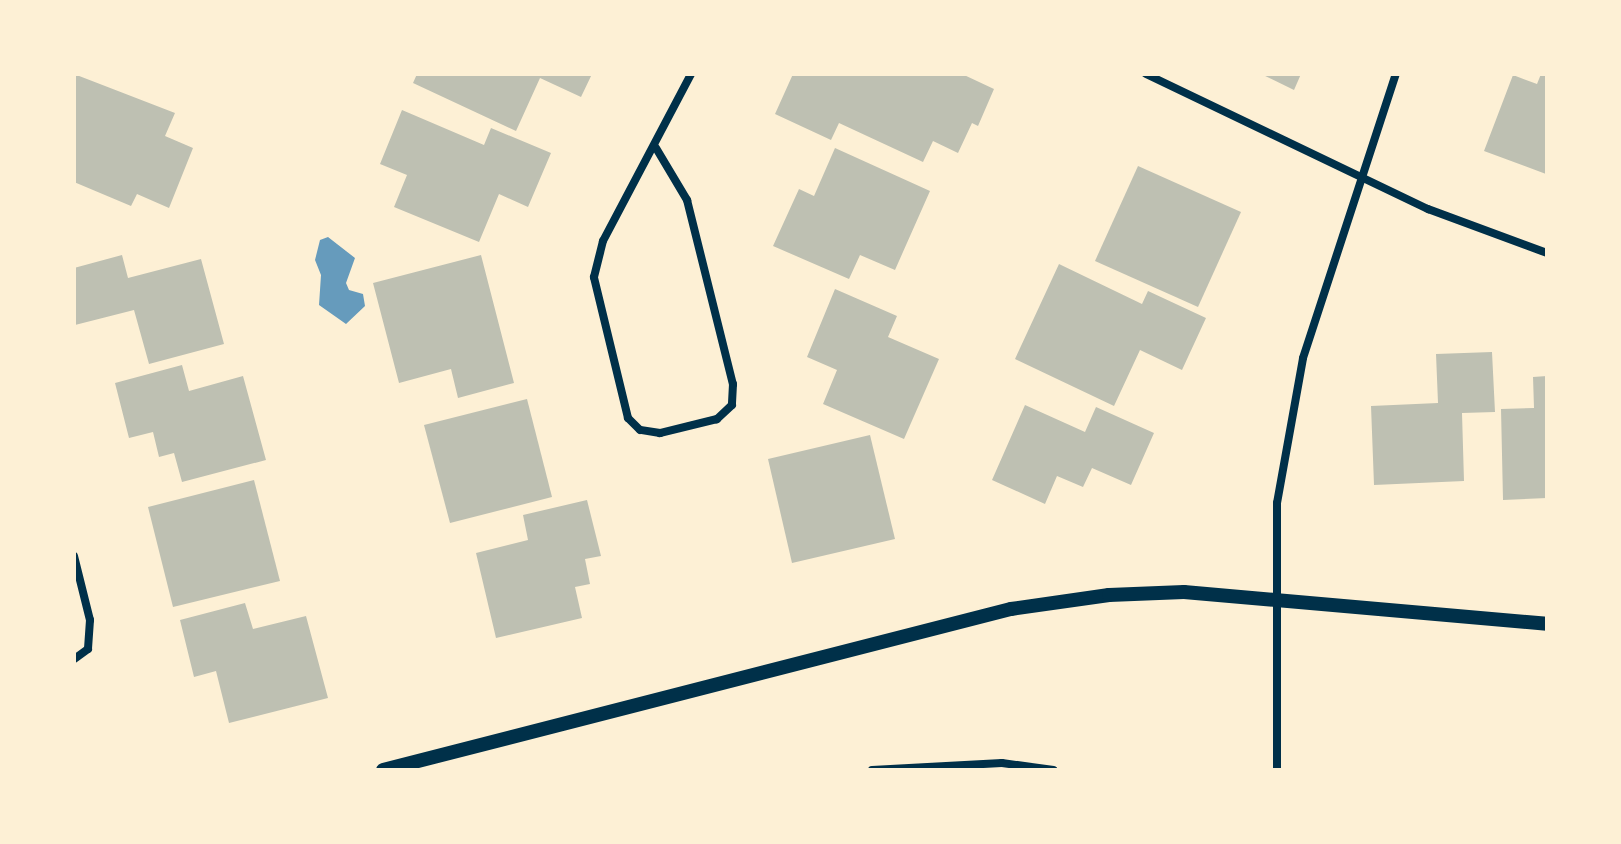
<!DOCTYPE html>
<html>
<head>
<meta charset="utf-8">
<style>
	body { margin:0 }
	#map { position:relative; width:1621px; height:844px; overflow:hidden; background:#fdf0d5; font-family:Montserrat,sans-serif }
	div>[style] { position:absolute }
	.water>* { inset:0; background:#669bbc }
	.building>* { inset:0; background:#bec0b2 }
	.minor>* { height:8px; margin:-4px; padding:0 4px; transform-origin:4px; border-radius:4px; background:#003049 }
	.tertiary>* { height:14px; margin:-7px; padding:0 7px; transform-origin:7px; border-radius:7px; background:#003049 }
	span { translate:-50% -50%; white-space:nowrap; text-align:center; line-height:1.15; -webkit-text-stroke:6px #fdf0d5; paint-order:stroke }
	.frame { position:absolute; inset:0; border:76px solid #fdf0d5; pointer-events:none }
</style>
</head>
<body>
<div id="map">
	<div class="water">
		<div style="clip-path:polygon(328px 237px,355px 258px,346px 283px,349px 290px,363px 294px,365px 306px,346px 324px,319px 305px,321px 275px,315px 260px,320px 240px)"></div>
	</div>
	<div class="building">
		<div style="clip-path:polygon(74px 74px,175px 113px,165px 136px,193px 148px,169px 208px,137px 194px,131px 206px,74px 182px)"></div>
		<div style="clip-path:polygon(417px 74px,592px 74px,581px 97px,540px 78px,516px 131px,413px 83px)"></div>
		<div style="clip-path:polygon(793px 74px,962px 74px,994px 89px,978px 126px,972px 123px,958px 153px,933px 141px,923px 162px,839px 123px,831px 140px,775px 114px)"></div>
		<div style="clip-path:polygon(1261px 74px,1301px 74px,1294px 90px)"></div>
		<div style="clip-path:polygon(1541px 74px,1547px 74px,1546px 174px,1484px 151px,1513px 75px,1537px 84px)"></div>
		<div style="clip-path:polygon(402px 110px,484px 145px,491px 128px,551px 153px,528px 207px,499px 194px,479px 242px,394px 207px,407px 175px,380px 164px)"></div>
		<div style="clip-path:polygon(835px 148px,930px 191px,895px 270px,860px 255px,849px 279px,773px 246px,799px 189px,814px 196px)"></div>
		<div style="clip-path:polygon(1138px 166px,1241px 212px,1198px 307px,1095px 261px)"></div>
		<div style="clip-path:polygon(122px 255px,128px 278px,201px 259px,224px 344px,149px 364px,134px 310px,75px 325px,74px 268px)"></div>
		<div style="clip-path:polygon(481px 255px,514px 383px,458px 398px,451px 369px,399px 383px,373px 283px)"></div>
		<div style="clip-path:polygon(1059px 264px,1142px 304px,1148px 291px,1206px 318px,1182px 370px,1140px 350px,1114px 406px,1015px 359px)"></div>
		<div style="clip-path:polygon(835px 289px,897px 316px,888px 337px,939px 359px,904px 439px,823px 404px,837px 370px,807px 357px)"></div>
		<div style="clip-path:polygon(1492px 352px,1495px 412px,1462px 413px,1464px 481px,1374px 485px,1371px 406px,1438px 403px,1436px 354px)"></div>
		<div style="clip-path:polygon(182px 365px,189px 391px,243px 376px,266px 460px,182px 482px,174px 453px,159px 457px,153px 432px,129px 438px,115px 383px)"></div>
		<div style="clip-path:polygon(1547px 376px,1547px 498px,1503px 500px,1501px 409px,1534px 408px,1533px 377px)"></div>
		<div style="clip-path:polygon(527px 399px,552px 497px,450px 523px,424px 425px)"></div>
		<div style="clip-path:polygon(1025px 405px,1085px 432px,1096px 407px,1154px 433px,1131px 485px,1092px 468px,1083px 487px,1057px 476px,1045px 504px,992px 480px)"></div>
		<div style="clip-path:polygon(870px 435px,895px 539px,792px 563px,768px 459px)"></div>
		<div style="clip-path:polygon(254px 480px,280px 581px,173px 607px,148px 507px)"></div>
		<div style="clip-path:polygon(587px 500px,601px 556px,585px 559px,590px 584px,575px 587px,582px 618px,496px 638px,476px 553px,528px 540px,523px 515px)"></div>
		<div style="clip-path:polygon(245px 603px,253px 629px,306px 616px,328px 698px,229px 723px,216px 671px,194px 677px,180px 620px)"></div>
	</div>
	<div class="minor">
		<div style="left:1146px;top:74px;width:313px;rotate:25.6deg"></div>
		<div style="left:1428px;top:209px;width:127px;rotate:20.3deg"></div>
		<div style="left:656px;top:148px;width:61px;rotate:59.2deg"></div>
		<div style="left:687px;top:200px;width:190px;rotate:76deg"></div>
		<div style="left:733px;top:384px;width:21px;rotate:93deg"></div>
		<div style="left:732px;top:405px;width:21px;rotate:137deg"></div>
		<div style="left:717px;top:419px;width:59px;rotate:166.2deg"></div>
		<div style="left:660px;top:433px;width:20px;rotate:-171deg"></div>
		<div style="left:640px;top:430px;width:17px;rotate:-135deg"></div>
		<div style="left:628px;top:418px;width:145px;rotate:-103.6deg"></div>
		<div style="left:594px;top:277px;width:37px;rotate:-76deg"></div>
		<div style="left:603px;top:241px;width:189px;rotate:-62.2deg"></div>
		<div style="left:74px;top:556px;width:66px;rotate:76deg"></div>
		<div style="left:90px;top:620px;width:29px;rotate:94deg"></div>
		<div style="left:88px;top:649px;width:17px;rotate:144deg"></div>
		<div style="left:872px;top:770px;width:130px;rotate:-3.1deg"></div>
		<div style="left:1002px;top:763px;width:52px;rotate:7.7deg"></div>
		<div style="left:1277px;top:770px;width:267px;rotate:-90deg"></div>
		<div style="left:1277px;top:503px;width:147px;rotate:-79.8deg"></div>
		<div style="left:1303px;top:358px;width:299px;rotate:-71.9deg"></div>
	</div>
	<div class="tertiary">
		<div style="left:383px;top:770px;width:648px;rotate:-14.38deg"></div>
		<div style="left:1011px;top:609px;width:99px;rotate:-8.1deg"></div>
		<div style="left:1109px;top:595px;width:75px;rotate:-2.3deg"></div>
		<div style="left:1184px;top:592px;width:364px;rotate:5deg"></div>
	</div>
	<div class="frame"></div>
</div>
</body>
</html>
